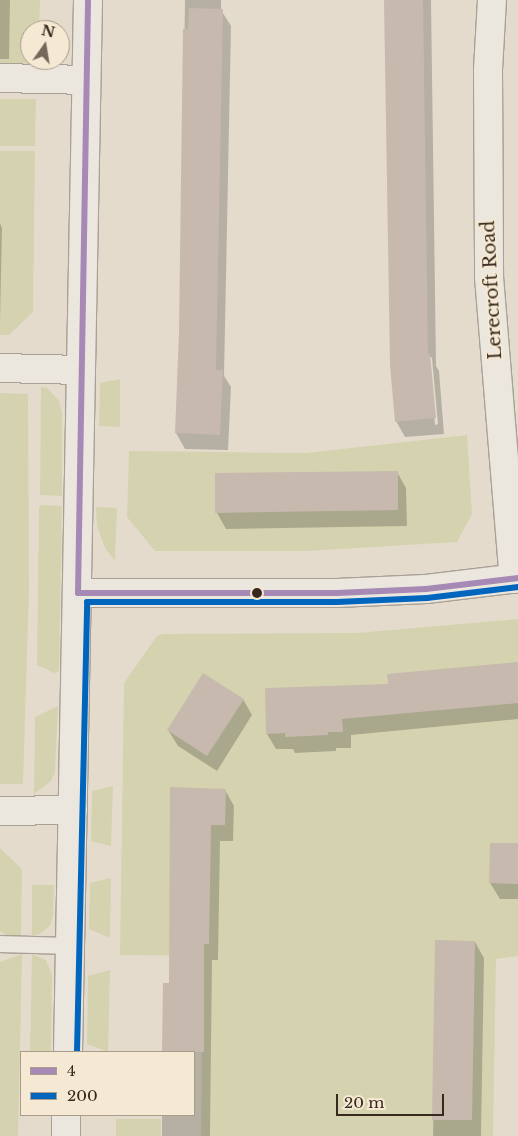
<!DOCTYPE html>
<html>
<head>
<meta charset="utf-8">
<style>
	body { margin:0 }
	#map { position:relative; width:518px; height:1136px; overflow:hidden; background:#e4dbcd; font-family:"Libre Baskerville",serif }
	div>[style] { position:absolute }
	.green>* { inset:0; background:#d5d3af }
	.shadow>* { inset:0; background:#0003 }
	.building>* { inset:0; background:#c7b9ae }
	.roads { filter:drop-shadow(1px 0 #a9a096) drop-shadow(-1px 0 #a9a096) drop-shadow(0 1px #a9a096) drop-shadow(0 -1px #a9a096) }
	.lane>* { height:16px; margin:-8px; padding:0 8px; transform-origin:8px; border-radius:8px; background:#ece7de }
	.street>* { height:28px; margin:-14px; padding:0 14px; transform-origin:14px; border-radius:14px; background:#ece7de }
	.bus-1>* { height:6px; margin:-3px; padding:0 3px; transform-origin:3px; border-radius:3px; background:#a689b5 }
	.bus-2>* { height:6px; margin:-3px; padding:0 3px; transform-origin:3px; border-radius:3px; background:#0065bd }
	.dots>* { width:14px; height:14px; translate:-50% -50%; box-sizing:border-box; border:2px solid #f5e9d3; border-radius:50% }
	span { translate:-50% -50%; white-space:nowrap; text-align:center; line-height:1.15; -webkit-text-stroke:4px #f5e9d3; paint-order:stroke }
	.street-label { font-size:18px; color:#38291e }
	.legend { position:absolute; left:20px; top:1051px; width:175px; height:65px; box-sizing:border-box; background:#f5e9d3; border:1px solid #a99c8b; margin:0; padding:6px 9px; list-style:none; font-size:15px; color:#38291e }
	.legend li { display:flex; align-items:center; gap:10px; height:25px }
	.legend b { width:25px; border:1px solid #a99c8b }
	.north { position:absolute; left:20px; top:20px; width:50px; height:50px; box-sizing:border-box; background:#f5e9d3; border:1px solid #a99c8b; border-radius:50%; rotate:13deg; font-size:14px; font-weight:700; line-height:20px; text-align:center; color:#38291e }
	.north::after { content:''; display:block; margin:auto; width:18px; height:22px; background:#74675b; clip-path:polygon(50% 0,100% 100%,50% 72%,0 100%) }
	.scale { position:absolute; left:336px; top:1094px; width:108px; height:22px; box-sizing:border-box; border:2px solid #38291e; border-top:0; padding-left:6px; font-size:15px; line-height:18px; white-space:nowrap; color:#38291e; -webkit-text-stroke:4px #f5e9d3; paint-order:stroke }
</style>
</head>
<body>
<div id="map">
	<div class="green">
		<div style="clip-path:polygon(0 0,40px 0,39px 30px,30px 30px,30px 60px,39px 60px,39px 64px,0 63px)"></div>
		<div style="clip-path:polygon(0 99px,36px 99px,35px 146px,0 146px)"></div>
		<div style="clip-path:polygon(0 151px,35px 151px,33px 312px,9px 335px,0 335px)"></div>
		<div style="clip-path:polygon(120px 379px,120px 427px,99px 426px,100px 383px)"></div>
		<div style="clip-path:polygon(41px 387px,47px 388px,54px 395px,59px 401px,62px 413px,62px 496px,40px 495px)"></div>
		<div style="clip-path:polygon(0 393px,28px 394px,29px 589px,23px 784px,0 784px)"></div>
		<div style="clip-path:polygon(467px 435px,472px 514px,457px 542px,307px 551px,155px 551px,127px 517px,129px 451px,306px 453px)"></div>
		<div style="clip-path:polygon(42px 505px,62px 506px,59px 671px,54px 673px,37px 665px,39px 507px)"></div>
		<div style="clip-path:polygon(96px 507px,117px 508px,115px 561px,105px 548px,97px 526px)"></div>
		<div style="clip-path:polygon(518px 619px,518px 956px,496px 959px,493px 1136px,201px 1136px,203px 956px,120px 955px,124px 683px,157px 636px,163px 634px,357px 633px)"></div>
		<div style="clip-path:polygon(58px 706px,55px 772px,51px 781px,34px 794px,35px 717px)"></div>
		<div style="clip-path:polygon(113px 786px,111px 846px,91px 841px,92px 791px)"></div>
		<div style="clip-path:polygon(0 848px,22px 869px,21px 936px,6px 935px,0 931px)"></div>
		<div style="clip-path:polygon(111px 878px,110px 938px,89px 929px,90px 883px)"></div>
		<div style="clip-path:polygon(32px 885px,54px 885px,53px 915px,50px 926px,38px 935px,32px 936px)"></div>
		<div style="clip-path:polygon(22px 954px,18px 1136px,0 1136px,0 962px)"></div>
		<div style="clip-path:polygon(32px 954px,46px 960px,52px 975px,51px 1052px,30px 1052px)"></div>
		<div style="clip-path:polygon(110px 970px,108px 1052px,87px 1044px,88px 976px)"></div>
		<div style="clip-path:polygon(116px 1119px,161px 1119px,161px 1136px,116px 1136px)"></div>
	</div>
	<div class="shadow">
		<div style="clip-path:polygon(0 0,10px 0,9px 59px,0 59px)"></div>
		<div style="clip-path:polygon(181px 0,221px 0,221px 10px,231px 26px,224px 376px,231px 387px,228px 450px,185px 449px,176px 433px,180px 333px,185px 0)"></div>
		<div style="clip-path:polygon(evenodd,385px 0,431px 0,436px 366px,439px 371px,444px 434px,405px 437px,396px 421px,385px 0,429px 356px,432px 358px,438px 424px,435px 425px,429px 356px)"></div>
		<div style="clip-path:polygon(0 223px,2px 228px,0 322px)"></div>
		<div style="clip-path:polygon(397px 472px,406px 488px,407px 526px,226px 529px,217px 513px)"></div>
		<div style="clip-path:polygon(518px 663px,518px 719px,351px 735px,351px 748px,336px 748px,336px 751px,295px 753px,293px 749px,276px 749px,267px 734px,389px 685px)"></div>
		<div style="clip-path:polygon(243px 699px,252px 715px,217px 771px,178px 746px,168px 730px)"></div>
		<div style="clip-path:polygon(172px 789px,225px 790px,234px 806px,233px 841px,220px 841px,218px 960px,212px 960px,210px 1136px,162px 1136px,162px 1115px,194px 1115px,194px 1052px,163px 1052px,165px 984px,170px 984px)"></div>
		<div style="clip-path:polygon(518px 845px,518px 899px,500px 899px,490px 883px)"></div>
		<div style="clip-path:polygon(437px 941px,475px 942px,484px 958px,481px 1136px,433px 1136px)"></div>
	</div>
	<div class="building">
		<div style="clip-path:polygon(384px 0,423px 0,428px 354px,430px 354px,436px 418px,395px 422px,390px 365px)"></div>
		<div style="clip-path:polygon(189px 8px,223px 9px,216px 370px,223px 370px,220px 435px,175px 433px,179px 333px,183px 29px,188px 29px)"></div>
		<div style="clip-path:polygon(398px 471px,398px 510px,215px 513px,215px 473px)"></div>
		<div style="clip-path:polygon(518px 662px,518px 703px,342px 719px,343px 732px,328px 732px,328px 735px,285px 737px,285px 733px,266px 734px,265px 688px,388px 684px,387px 674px)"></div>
		<div style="clip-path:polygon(203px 673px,244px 699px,207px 756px,167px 730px)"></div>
		<div style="clip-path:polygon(170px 787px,226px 789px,225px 825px,211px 825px,209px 944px,204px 944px,204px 1052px,162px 1052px,163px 983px,169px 983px)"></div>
		<div style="clip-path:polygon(490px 843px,518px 843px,518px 884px,489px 883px)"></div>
		<div style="clip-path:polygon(435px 940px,475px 941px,472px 1120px,432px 1120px)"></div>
	</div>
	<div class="roads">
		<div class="lane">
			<div style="left:0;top:944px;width:70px;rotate:1.6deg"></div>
		</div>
		<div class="street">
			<div style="left:492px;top:0;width:70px;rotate:93.3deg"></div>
			<div style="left:488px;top:70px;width:207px;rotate:89.7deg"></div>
			<div style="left:489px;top:277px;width:303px;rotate:85.3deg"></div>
			<div style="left:0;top:78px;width:86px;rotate:1.3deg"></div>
			<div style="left:0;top:368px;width:81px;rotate:1.4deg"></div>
			<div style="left:78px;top:593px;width:259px"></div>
			<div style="left:337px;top:593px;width:89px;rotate:-2.6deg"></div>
			<div style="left:426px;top:589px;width:93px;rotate:-6.8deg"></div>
			<div style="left:0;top:811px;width:73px;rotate:-0.8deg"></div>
			<div style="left:68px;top:1052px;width:1052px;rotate:-88.91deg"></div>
			<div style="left:66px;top:1136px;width:21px;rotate:-90deg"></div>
		</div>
	</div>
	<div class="bus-1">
		<div style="left:78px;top:593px;width:593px;rotate:-89.03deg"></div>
		<div style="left:78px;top:593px;width:259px"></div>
		<div style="left:337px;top:593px;width:89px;rotate:-2.6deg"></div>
		<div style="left:426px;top:589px;width:93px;rotate:-6.8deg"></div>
	</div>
	<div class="bus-2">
		<div style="left:77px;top:1052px;width:450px;rotate:-88.7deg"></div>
		<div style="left:87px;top:602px;width:250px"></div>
		<div style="left:337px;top:602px;width:90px;rotate:-2.5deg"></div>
		<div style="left:427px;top:598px;width:92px;rotate:-6.9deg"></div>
	</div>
	<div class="dots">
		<div style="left:257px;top:593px;background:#38291e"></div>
	</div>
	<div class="street-label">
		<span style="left:492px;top:290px;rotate:-93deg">Lerecroft Road</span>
	</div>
	<ul class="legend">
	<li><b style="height:6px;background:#a689b5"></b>4</li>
	<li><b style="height:6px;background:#0065bd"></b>200</li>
	</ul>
	<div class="north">N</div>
	<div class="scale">20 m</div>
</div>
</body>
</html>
